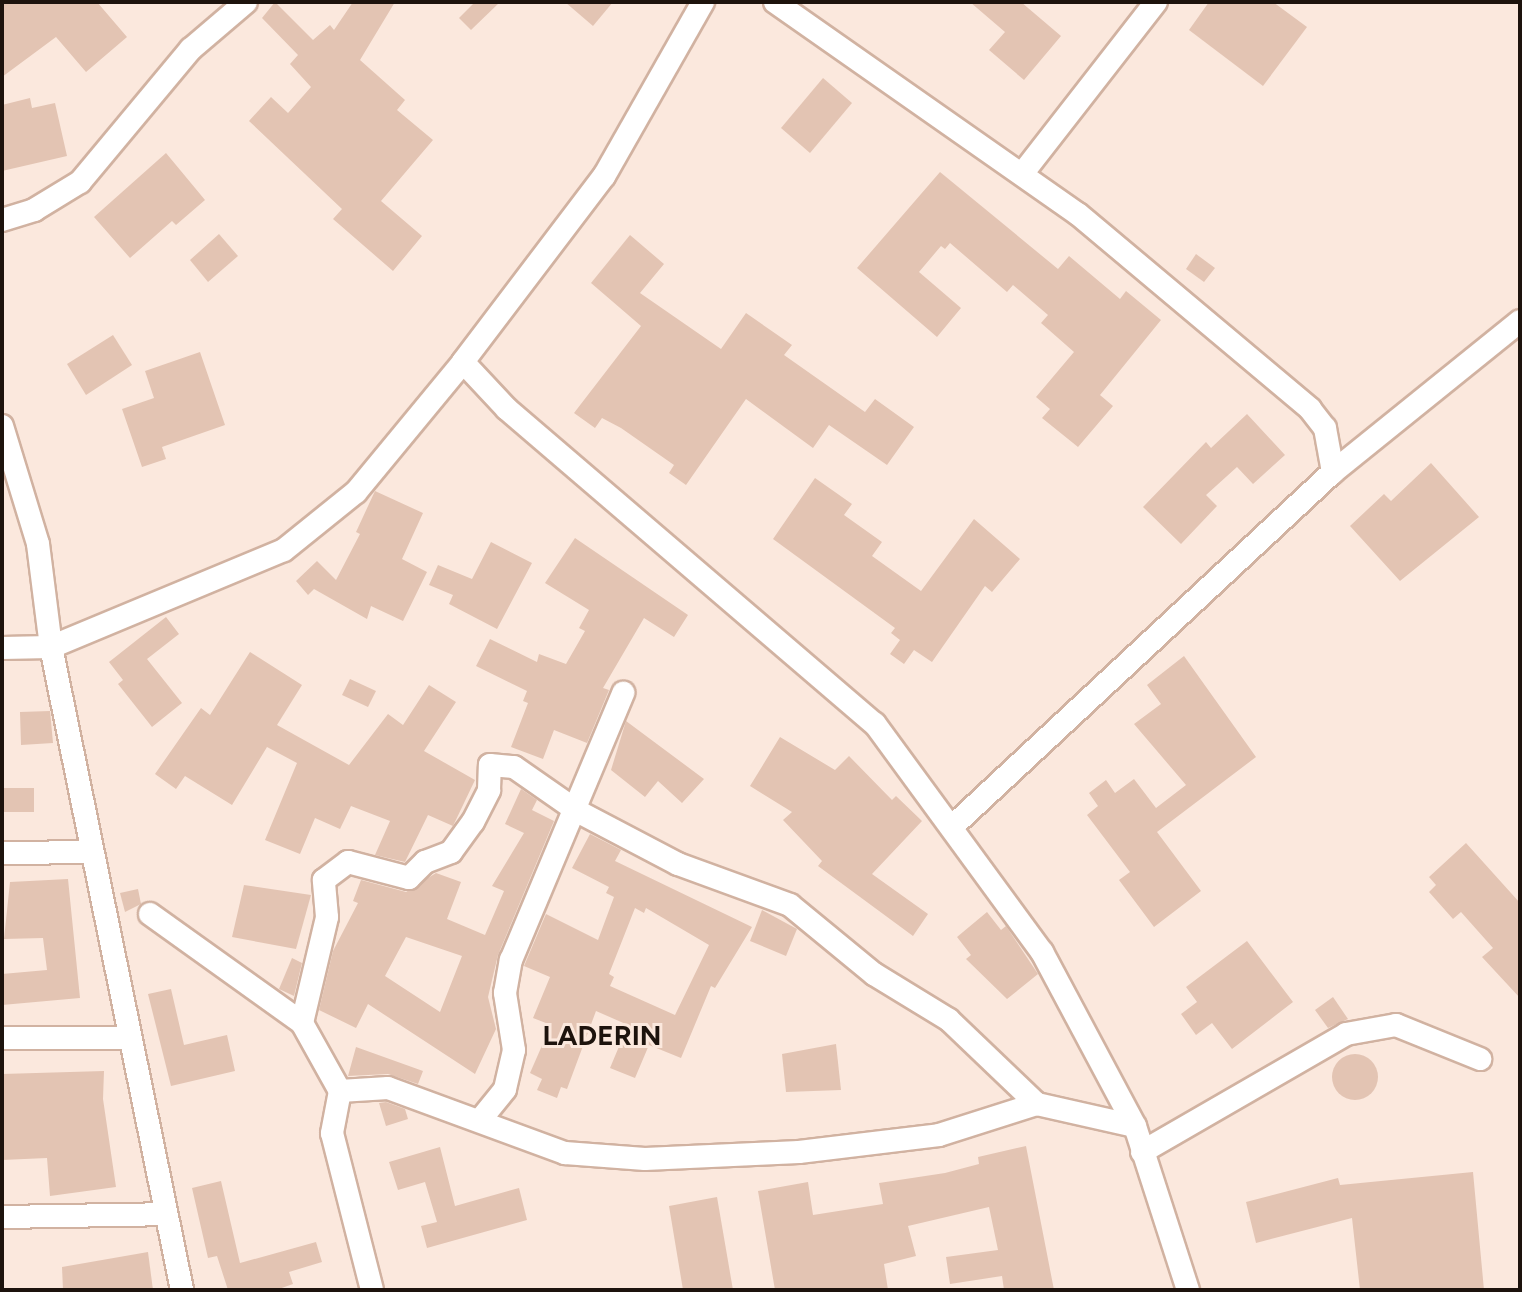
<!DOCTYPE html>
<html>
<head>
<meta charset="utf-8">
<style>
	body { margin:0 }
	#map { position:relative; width:1522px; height:1292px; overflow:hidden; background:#fbe8dd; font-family:Figtree,sans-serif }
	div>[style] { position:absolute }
	.building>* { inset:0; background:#e3c4b3 }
	.round { border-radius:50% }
	.roads { filter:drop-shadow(2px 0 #d1b2a1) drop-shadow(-2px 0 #d1b2a1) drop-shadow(0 2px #d1b2a1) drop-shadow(0 -2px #d1b2a1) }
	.minor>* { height:22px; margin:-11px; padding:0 11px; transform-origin:11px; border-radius:11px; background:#fff }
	span { translate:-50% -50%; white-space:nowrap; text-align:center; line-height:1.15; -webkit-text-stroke:6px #fbe8dd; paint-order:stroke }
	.quarter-label { font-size:28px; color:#1d130d; font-weight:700 }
	.frame { position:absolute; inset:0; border:4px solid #1d130d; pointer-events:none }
</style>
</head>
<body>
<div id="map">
	<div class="building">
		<div style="clip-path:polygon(2px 2px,97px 2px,127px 37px,86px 72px,56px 37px,2px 77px)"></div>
		<div style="clip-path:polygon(275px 2px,313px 40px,330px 25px,334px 30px,353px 2px,395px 2px,360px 60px,405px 100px,397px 110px,433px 140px,381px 201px,422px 236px,393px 271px,333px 219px,342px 209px,249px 121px,271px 97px,288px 113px,311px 87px,290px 64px,298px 55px,262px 18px)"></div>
		<div style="clip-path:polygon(475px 2px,500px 2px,471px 30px,459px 18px)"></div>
		<div style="clip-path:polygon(565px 2px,613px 2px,593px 26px)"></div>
		<div style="clip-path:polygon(970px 2px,1021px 2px,1061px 36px,1024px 80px,989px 50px,1005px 32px)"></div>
		<div style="clip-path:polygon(1209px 2px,1273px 2px,1307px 27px,1263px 86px,1189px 30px)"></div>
		<div style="clip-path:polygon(823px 78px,852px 103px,810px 153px,781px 128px)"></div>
		<div style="clip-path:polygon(30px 98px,32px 108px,55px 103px,67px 156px,2px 171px,2px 105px)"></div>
		<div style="clip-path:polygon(166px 153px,205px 200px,176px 225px,172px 221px,130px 258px,94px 217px)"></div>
		<div style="clip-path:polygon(940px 172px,1058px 269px,1069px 256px,1120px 299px,1126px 291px,1161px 320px,1100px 395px,1113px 406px,1078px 447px,1042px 418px,1050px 409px,1036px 397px,1074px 352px,1041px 323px,1048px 315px,1013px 285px,1007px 292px,950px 243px,945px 249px,941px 246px,919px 272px,961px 308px,937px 337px,857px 268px)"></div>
		<div style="clip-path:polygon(219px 234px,238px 256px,208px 282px,190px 260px)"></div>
		<div style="clip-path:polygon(630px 235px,664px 264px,640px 293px,721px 349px,746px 313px,792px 345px,784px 355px,865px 412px,875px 399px,914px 427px,887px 465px,829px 425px,813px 448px,746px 399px,686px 485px,669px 473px,674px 465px,621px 428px,602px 418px,595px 428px,574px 413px,641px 326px,591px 283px)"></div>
		<div style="clip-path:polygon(1196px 254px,1215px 268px,1204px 282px,1186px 269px)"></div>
		<div style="clip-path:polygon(113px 335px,132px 365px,86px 395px,67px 364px)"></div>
		<div style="clip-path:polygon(200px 352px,225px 425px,162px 447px,166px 459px,142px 467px,122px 409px,154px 398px,145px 371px)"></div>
		<div style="clip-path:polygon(1247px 414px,1285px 455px,1253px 484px,1237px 467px,1206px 495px,1217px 506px,1181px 544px,1143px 507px,1206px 442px,1211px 448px)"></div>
		<div style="clip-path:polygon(1431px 463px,1479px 517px,1400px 581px,1350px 526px,1384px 494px,1391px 501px)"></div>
		<div style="clip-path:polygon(815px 478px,852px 504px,844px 515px,882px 542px,872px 556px,921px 591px,974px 519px,1020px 559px,992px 592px,985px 586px,932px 662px,914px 650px,904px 664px,890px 654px,900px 640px,891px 633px,895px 628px,773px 539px)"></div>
		<div style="clip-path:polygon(375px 491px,423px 513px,402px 559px,427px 572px,403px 621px,371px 606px,367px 619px,314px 589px,308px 595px,296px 581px,317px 561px,336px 580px,360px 534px,356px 532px)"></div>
		<div style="clip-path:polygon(575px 538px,688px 615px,674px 637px,644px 618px,603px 688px,609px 690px,587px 743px,554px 730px,543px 759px,511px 747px,528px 703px,523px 701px,527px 691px,476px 666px,490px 639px,537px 662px,539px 654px,566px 664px,585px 631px,579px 628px,589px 610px,545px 583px)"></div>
		<div style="clip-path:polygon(491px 542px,532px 563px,497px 629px,449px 604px,453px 595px,429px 585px,438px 565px,472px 579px)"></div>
		<div style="clip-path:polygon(166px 617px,179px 634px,147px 659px,182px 703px,152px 727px,118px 684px,123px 680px,109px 662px)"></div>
		<div style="clip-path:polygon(250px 652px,302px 685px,277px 725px,349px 765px,388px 714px,403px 725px,429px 685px,456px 702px,424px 751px,475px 780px,453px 826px,428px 815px,405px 862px,375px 855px,390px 821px,351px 806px,340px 829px,315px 818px,300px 854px,265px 840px,297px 763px,267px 747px,232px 805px,185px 776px,176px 789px,155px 774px,201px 708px,210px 715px)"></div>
		<div style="clip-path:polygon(1184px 656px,1256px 757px,1157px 832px,1201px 891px,1154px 927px,1119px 880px,1130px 872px,1087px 815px,1098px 806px,1089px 793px,1106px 780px,1115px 793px,1134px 779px,1156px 808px,1186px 785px,1134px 724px,1161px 704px,1147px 685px)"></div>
		<div style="clip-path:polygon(350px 679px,376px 691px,368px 707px,342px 695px)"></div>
		<div style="clip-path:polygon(50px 711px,53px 743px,21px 745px,20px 712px)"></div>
		<div style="clip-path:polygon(626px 721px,704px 779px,682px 803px,658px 781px,645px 797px,611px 770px)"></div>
		<div style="clip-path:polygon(780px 737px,835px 770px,849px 756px,892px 800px,896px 796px,922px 821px,872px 874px,928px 914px,913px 936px,818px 866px,822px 861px,783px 820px,792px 812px,750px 786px)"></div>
		<div style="clip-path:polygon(2px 788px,34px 788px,34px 812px,2px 812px)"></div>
		<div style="clip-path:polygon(evenodd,521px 789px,537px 800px,532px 810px,554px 821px,498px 955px,488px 997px,496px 1029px,475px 1074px,368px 1004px,356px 1028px,319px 1010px,333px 951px,358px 903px,353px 901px,361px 880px,406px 892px,436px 873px,461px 882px,447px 919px,485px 935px,504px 891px,492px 886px,524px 833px,505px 824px,521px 789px,406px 937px,462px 956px,440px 1012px,385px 976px,406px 937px)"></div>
		<div style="clip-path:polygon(evenodd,590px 834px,621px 850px,615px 861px,752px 927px,715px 988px,711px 986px,681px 1058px,649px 1045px,635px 1078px,610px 1068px,628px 1025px,596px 1011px,567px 1089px,561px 1087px,557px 1098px,537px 1090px,542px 1079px,530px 1073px,551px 1025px,533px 1018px,550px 977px,524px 966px,546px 914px,598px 940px,614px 897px,606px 893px,609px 887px,572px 868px,590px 834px,635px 908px,644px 913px,646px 908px,709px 945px,675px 1015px,610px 986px,614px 977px,609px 974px,635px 908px)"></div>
		<div style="clip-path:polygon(1466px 843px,1520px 903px,1520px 998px,1482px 957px,1493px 948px,1461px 912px,1453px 919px,1429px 892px,1436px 885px,1429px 877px)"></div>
		<div style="clip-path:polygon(68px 879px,80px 998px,2px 1005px,2px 974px,47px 970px,43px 938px,4px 939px,10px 882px)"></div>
		<div style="clip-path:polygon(244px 885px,311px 895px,296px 949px,232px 937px)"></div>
		<div style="clip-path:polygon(138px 889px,141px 904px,125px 912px,120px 893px)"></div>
		<div style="clip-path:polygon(762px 910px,797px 929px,786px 956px,750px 941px)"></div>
		<div style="clip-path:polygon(987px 912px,1001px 930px,1006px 926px,1038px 974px,1007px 999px,966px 959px,971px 955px,957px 937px)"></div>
		<div style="clip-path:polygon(1247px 941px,1293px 1002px,1232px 1049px,1212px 1023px,1196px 1035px,1181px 1014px,1197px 1002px,1186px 987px)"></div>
		<div style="clip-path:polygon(292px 958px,302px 963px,294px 996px,279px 989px)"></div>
		<div style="clip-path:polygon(171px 989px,184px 1045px,227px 1035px,235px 1071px,171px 1086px,148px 994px)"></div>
		<div style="clip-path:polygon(1333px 997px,1348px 1019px,1328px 1028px,1315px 1010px)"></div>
		<div style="clip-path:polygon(836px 1044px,841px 1090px,786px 1092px,782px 1054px)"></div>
		<div style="clip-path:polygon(356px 1047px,423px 1071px,418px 1084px,388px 1074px,348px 1076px)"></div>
		<div class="round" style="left:1332px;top:1054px;width:46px;height:46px"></div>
		<div style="clip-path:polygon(104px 1071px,103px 1099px,116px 1187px,50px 1196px,47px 1158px,2px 1160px,2px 1074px)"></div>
		<div style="clip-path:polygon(386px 1102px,405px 1109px,408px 1119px,386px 1126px,379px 1103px)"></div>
		<div style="clip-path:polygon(1026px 1146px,1054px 1290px,1004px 1290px,1002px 1276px,950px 1284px,946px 1257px,998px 1250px,989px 1207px,908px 1226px,916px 1256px,884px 1264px,888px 1290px,775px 1290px,758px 1191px,808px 1182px,813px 1215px,883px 1204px,879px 1183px,945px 1173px,979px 1164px,978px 1157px)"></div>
		<div style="clip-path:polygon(440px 1147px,455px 1206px,519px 1188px,527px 1220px,427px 1248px,421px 1226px,437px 1222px,425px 1182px,398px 1190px,389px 1162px)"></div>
		<div style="clip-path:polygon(1473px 1172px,1484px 1290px,1360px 1290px,1352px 1218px,1256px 1243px,1246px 1202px,1338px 1178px,1340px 1185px)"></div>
		<div style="clip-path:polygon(221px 1181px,240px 1263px,316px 1242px,322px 1262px,289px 1272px,293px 1284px,276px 1290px,228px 1290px,217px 1256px,208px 1258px,192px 1188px)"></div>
		<div style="clip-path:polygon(717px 1197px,733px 1290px,683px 1290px,669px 1206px)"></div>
		<div style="clip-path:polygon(148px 1252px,153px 1290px,63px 1290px,62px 1267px)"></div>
	</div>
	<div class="roads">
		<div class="minor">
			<div style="left:703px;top:2px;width:200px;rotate:119.6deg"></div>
			<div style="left:604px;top:176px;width:233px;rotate:127.2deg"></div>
			<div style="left:463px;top:362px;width:64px;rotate:46.9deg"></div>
			<div style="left:507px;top:409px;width:484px;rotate:40.6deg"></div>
			<div style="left:875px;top:724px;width:283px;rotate:53.8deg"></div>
			<div style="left:1042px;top:952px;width:197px;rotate:61.9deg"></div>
			<div style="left:1135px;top:1126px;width:172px;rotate:72.1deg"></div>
			<div style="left:775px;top:2px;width:370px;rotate:35deg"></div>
			<div style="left:1078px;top:214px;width:303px;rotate:40deg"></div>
			<div style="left:1310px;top:409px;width:24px;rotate:52deg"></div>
			<div style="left:1325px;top:428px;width:45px;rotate:79.7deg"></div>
			<div style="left:1022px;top:174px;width:218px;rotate:-52.1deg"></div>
			<div style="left:2px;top:220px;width:34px;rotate:-17deg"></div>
			<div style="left:34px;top:210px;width:54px;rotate:-31.3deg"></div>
			<div style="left:80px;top:182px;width:173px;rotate:-50.2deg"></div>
			<div style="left:191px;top:49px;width:72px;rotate:-40.5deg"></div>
			<div style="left:2px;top:426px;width:123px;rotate:73deg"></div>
			<div style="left:38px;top:544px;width:104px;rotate:82.8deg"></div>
			<div style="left:51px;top:647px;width:656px;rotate:78.48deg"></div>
			<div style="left:2px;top:648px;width:49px;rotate:-1.2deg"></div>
			<div style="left:51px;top:647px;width:252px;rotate:-22.6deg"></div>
			<div style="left:284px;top:550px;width:92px;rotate:-38.9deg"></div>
			<div style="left:356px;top:492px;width:168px;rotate:-50.5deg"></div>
			<div style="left:954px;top:825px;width:518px;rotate:-42.97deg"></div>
			<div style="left:1333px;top:472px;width:240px;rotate:-38.9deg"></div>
			<div style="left:2px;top:853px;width:90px;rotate:-0.6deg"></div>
			<div style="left:150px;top:914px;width:187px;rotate:35.6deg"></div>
			<div style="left:302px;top:1023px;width:78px;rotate:60.8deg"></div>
			<div style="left:340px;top:1091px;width:43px;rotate:100.8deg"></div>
			<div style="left:332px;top:1133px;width:162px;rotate:75.7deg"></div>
			<div style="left:302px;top:1023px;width:109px;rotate:-76.7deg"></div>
			<div style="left:327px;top:917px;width:37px;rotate:-95deg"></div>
			<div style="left:324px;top:880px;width:30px;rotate:-37deg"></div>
			<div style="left:348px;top:862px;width:63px;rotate:14.7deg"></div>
			<div style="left:409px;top:878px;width:23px;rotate:-45deg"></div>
			<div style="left:425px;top:862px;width:28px;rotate:-21deg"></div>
			<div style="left:451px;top:852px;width:37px;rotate:-54deg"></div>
			<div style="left:473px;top:822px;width:36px;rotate:-63deg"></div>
			<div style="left:489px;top:790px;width:25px;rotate:-88deg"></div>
			<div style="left:490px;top:765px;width:24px;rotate:5deg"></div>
			<div style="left:514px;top:767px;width:77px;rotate:34.9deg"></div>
			<div style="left:577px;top:811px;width:114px;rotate:27.7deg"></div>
			<div style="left:678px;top:864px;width:119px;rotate:20.1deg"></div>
			<div style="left:790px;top:905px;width:109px;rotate:39.4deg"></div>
			<div style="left:874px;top:974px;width:88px;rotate:31.5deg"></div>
			<div style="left:949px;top:1020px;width:122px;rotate:43.7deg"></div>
			<div style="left:2px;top:1038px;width:128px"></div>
			<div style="left:340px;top:1091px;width:48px;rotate:-3.6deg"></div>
			<div style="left:388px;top:1088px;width:189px;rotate:20.2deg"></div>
			<div style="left:565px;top:1153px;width:80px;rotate:4.3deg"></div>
			<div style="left:645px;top:1159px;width:154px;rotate:-2.6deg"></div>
			<div style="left:799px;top:1152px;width:141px;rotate:-6.9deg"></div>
			<div style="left:939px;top:1135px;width:103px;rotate:-17.6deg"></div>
			<div style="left:1037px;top:1104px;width:100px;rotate:12.7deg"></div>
			<div style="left:481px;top:1119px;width:38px;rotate:-51deg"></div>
			<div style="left:505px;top:1089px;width:40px;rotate:-77deg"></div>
			<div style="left:514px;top:1050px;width:58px;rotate:-99deg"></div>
			<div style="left:505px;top:993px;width:34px;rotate:-80deg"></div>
			<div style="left:511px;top:960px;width:290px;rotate:-67.2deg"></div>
			<div style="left:1142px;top:1152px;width:236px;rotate:-30deg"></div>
			<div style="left:1346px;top:1034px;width:51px;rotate:-10.2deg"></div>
			<div style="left:1396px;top:1025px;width:91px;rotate:22deg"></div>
			<div style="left:2px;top:1217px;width:164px;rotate:-1deg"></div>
		</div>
	</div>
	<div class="quarter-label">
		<span style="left:602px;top:1035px">LADERIN</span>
	</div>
	<div class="frame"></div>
</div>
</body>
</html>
